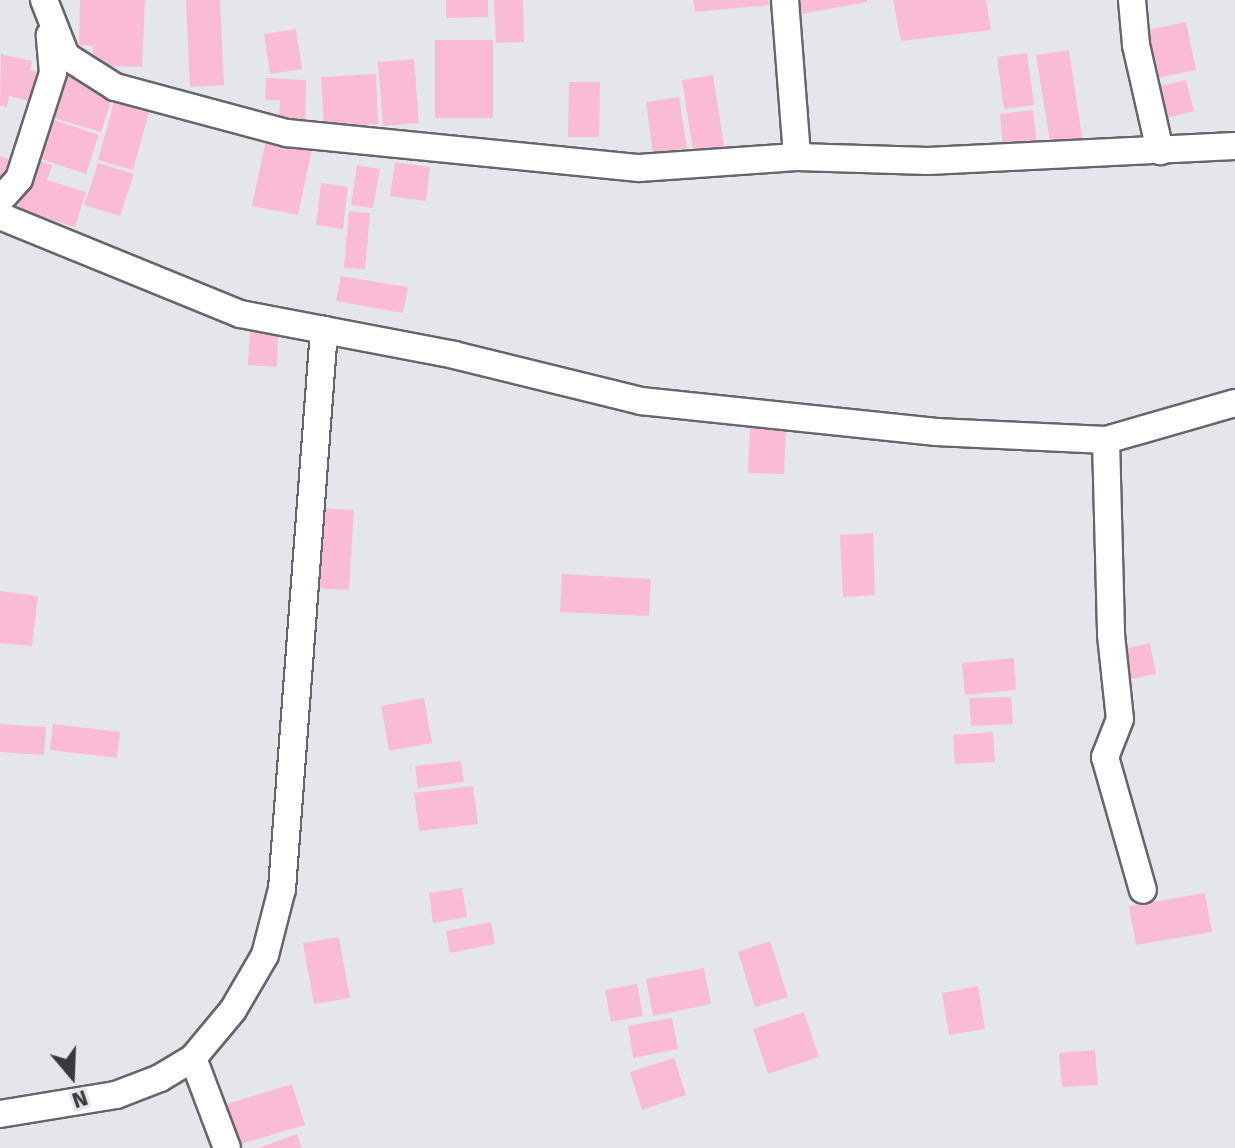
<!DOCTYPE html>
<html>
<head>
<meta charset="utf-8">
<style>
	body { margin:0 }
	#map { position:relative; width:1235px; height:1148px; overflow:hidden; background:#e4e6eb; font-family:"Fira Sans",sans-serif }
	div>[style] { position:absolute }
	.building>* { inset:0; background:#f9bcd4 }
	.roads { filter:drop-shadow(2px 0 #65666b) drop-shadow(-2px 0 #65666b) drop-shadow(0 2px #65666b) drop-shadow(0 -2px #65666b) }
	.street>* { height:26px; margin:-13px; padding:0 13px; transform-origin:13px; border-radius:13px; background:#fff }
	span { translate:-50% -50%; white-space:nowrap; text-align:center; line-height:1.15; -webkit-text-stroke:6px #e4e6eb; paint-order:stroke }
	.north { position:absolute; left:32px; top:1036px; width:80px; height:80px; -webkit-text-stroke:6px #e4e6eb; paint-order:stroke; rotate:161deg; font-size:22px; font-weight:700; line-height:32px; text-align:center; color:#3a3a3c }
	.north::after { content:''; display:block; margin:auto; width:28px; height:36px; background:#3a3a3c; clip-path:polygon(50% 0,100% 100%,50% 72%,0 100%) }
</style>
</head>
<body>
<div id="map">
	<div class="building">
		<div style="clip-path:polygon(80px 0,145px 0,142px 67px,92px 66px,93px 46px,79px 45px)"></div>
		<div style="clip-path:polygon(186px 0,220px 0,224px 85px,190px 87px)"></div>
		<div style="clip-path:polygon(446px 0,488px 0,488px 17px,446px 18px)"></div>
		<div style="clip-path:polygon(494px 0,523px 0,524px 42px,496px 43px)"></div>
		<div style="clip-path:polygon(693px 0,768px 0,769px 5px,695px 12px)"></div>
		<div style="clip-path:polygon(798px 0,867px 0,867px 2px,801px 14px)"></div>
		<div style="clip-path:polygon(893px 0,986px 0,991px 30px,901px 41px)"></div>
		<div style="clip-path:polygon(1186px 22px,1196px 70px,1152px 79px,1142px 31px)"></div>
		<div style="clip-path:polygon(296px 29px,302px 69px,270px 74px,264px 34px)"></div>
		<div style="clip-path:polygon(435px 40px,493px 40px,493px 118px,435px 118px)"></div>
		<div style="clip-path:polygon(1069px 50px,1083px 143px,1051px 148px,1036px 55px)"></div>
		<div style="clip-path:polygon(1027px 53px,1034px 105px,1004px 109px,997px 57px)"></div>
		<div style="clip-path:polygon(1px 54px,32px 61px,30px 70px,43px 73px,36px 103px,9px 96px,7px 107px,0 106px)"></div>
		<div style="clip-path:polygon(414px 59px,419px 123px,383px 126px,378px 62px)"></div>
		<div style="clip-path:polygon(58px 73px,114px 92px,101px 132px,44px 115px)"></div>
		<div style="clip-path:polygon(376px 74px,378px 124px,324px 128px,321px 77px)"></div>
		<div style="clip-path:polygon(713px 75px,726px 158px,695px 163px,682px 80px)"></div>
		<div style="clip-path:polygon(266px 78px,306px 80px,305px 121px,279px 121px,280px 100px,265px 100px)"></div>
		<div style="clip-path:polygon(1186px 80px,1194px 111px,1160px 120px,1152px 88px)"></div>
		<div style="clip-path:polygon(569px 82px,600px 82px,599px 137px,568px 137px)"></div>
		<div style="clip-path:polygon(679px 97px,687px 148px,653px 153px,646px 102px)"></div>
		<div style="clip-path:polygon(115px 98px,150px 108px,133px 170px,98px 160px)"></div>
		<div style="clip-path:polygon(1033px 110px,1037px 146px,1003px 150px,1000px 114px)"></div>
		<div style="clip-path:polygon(51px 119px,99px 135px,86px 174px,38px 158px)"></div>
		<div style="clip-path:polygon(266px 140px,312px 149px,298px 215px,252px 206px)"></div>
		<div style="clip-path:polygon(0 156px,14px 161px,0 195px)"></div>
		<div style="clip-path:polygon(33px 159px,52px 165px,47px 180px,86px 192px,75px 227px,17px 209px)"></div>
		<div style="clip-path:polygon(395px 162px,430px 167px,426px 201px,390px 196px)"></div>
		<div style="clip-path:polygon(98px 163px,134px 174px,120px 216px,84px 205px)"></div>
		<div style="clip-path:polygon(357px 165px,380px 169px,373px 208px,351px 205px)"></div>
		<div style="clip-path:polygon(321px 183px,348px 187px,343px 229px,316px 225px)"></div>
		<div style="clip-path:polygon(349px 211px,370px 213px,365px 269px,344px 268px)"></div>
		<div style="clip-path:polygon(341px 276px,408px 287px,403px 313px,336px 301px)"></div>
		<div style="clip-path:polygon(250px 330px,278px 332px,277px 367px,248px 365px)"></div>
		<div style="clip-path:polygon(750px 425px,786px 427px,784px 474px,748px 473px)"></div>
		<div style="clip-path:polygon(318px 508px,354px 510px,349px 590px,314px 588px)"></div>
		<div style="clip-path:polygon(873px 533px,875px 595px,843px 597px,840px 535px)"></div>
		<div style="clip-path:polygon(562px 574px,651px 579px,649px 616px,560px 612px)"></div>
		<div style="clip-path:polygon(0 591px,38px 596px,32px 646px,0 643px)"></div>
		<div style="clip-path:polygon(1150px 643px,1156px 674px,1126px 680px,1120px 650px)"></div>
		<div style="clip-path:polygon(1014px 658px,1016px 690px,965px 695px,962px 663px)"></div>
		<div style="clip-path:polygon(1011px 697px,1013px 724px,971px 726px,969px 698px)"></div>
		<div style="clip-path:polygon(424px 698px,432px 743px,389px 751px,381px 706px)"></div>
		<div style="clip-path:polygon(0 724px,46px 727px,44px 755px,0 752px)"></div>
		<div style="clip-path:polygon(53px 724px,120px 732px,117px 758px,50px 750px)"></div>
		<div style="clip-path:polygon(993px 732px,995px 762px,955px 764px,953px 735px)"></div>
		<div style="clip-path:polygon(461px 761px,464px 782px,418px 788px,415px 766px)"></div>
		<div style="clip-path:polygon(473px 786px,478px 824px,419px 831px,414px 793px)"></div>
		<div style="clip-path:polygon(462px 888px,467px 917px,433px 923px,429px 893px)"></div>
		<div style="clip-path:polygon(1205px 893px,1212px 932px,1136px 945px,1129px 906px)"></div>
		<div style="clip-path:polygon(491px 922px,495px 944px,450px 953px,446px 931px)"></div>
		<div style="clip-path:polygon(339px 937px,350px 998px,314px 1004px,303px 943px)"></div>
		<div style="clip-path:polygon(770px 941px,788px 997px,755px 1007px,738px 952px)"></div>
		<div style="clip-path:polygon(704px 968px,711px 1004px,653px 1016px,646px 979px)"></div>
		<div style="clip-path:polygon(637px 984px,643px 1016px,611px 1022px,605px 990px)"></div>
		<div style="clip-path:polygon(978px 986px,985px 1029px,949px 1035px,942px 993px)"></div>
		<div style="clip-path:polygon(804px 1012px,819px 1057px,768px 1074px,753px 1029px)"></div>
		<div style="clip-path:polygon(672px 1018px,678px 1049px,633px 1058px,628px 1026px)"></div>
		<div style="clip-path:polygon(1095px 1050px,1098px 1085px,1062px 1087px,1059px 1053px)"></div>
		<div style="clip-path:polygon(674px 1058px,686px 1095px,642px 1110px,630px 1072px)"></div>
		<div style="clip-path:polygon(292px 1084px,305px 1125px,230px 1147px,217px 1107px)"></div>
		<div style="clip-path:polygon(297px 1134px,302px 1148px,259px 1148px)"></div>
	</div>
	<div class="roads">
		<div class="street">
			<div style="left:44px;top:0;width:60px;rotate:68.6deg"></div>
			<div style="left:66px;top:56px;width:58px;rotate:32.3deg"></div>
			<div style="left:115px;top:87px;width:178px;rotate:15deg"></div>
			<div style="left:287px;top:133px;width:354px;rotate:5.7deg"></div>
			<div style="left:639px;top:168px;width:158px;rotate:-4deg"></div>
			<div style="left:797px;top:157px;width:131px;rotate:1.7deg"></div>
			<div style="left:928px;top:161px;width:307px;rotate:-2.8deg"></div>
			<div style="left:785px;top:0;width:157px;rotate:85.6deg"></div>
			<div style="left:1132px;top:0;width:45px;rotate:84.9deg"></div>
			<div style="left:1136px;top:45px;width:109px;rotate:77.2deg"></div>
			<div style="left:0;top:200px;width:28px;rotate:-48deg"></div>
			<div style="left:19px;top:179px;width:111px;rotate:-72.2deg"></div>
			<div style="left:53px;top:73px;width:38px;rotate:-95deg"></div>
			<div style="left:0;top:216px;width:259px;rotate:22.2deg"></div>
			<div style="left:240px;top:314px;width:218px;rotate:10.8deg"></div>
			<div style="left:454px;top:355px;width:193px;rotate:13.8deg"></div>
			<div style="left:641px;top:401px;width:297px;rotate:6deg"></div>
			<div style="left:936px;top:432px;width:170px;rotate:2.7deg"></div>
			<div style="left:1106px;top:440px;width:134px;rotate:-16deg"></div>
			<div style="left:1106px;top:440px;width:195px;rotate:88.5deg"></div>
			<div style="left:1111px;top:635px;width:84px;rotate:83.9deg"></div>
			<div style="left:1120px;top:719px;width:41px;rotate:111.5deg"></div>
			<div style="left:1105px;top:757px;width:138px;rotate:74.1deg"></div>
			<div style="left:193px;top:1058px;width:96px;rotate:69.3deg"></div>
			<div style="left:0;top:1114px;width:118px;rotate:-9.3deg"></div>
			<div style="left:116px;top:1095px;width:47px;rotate:-21.1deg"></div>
			<div style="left:160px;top:1078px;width:39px;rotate:-31deg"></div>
			<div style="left:193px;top:1058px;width:62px;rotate:-50.2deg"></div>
			<div style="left:233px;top:1010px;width:64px;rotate:-59.8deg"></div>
			<div style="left:265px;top:955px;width:68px;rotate:-75.6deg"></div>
			<div style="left:282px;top:889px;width:561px;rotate:-85.7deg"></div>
		</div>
	</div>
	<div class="north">N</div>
</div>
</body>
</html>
